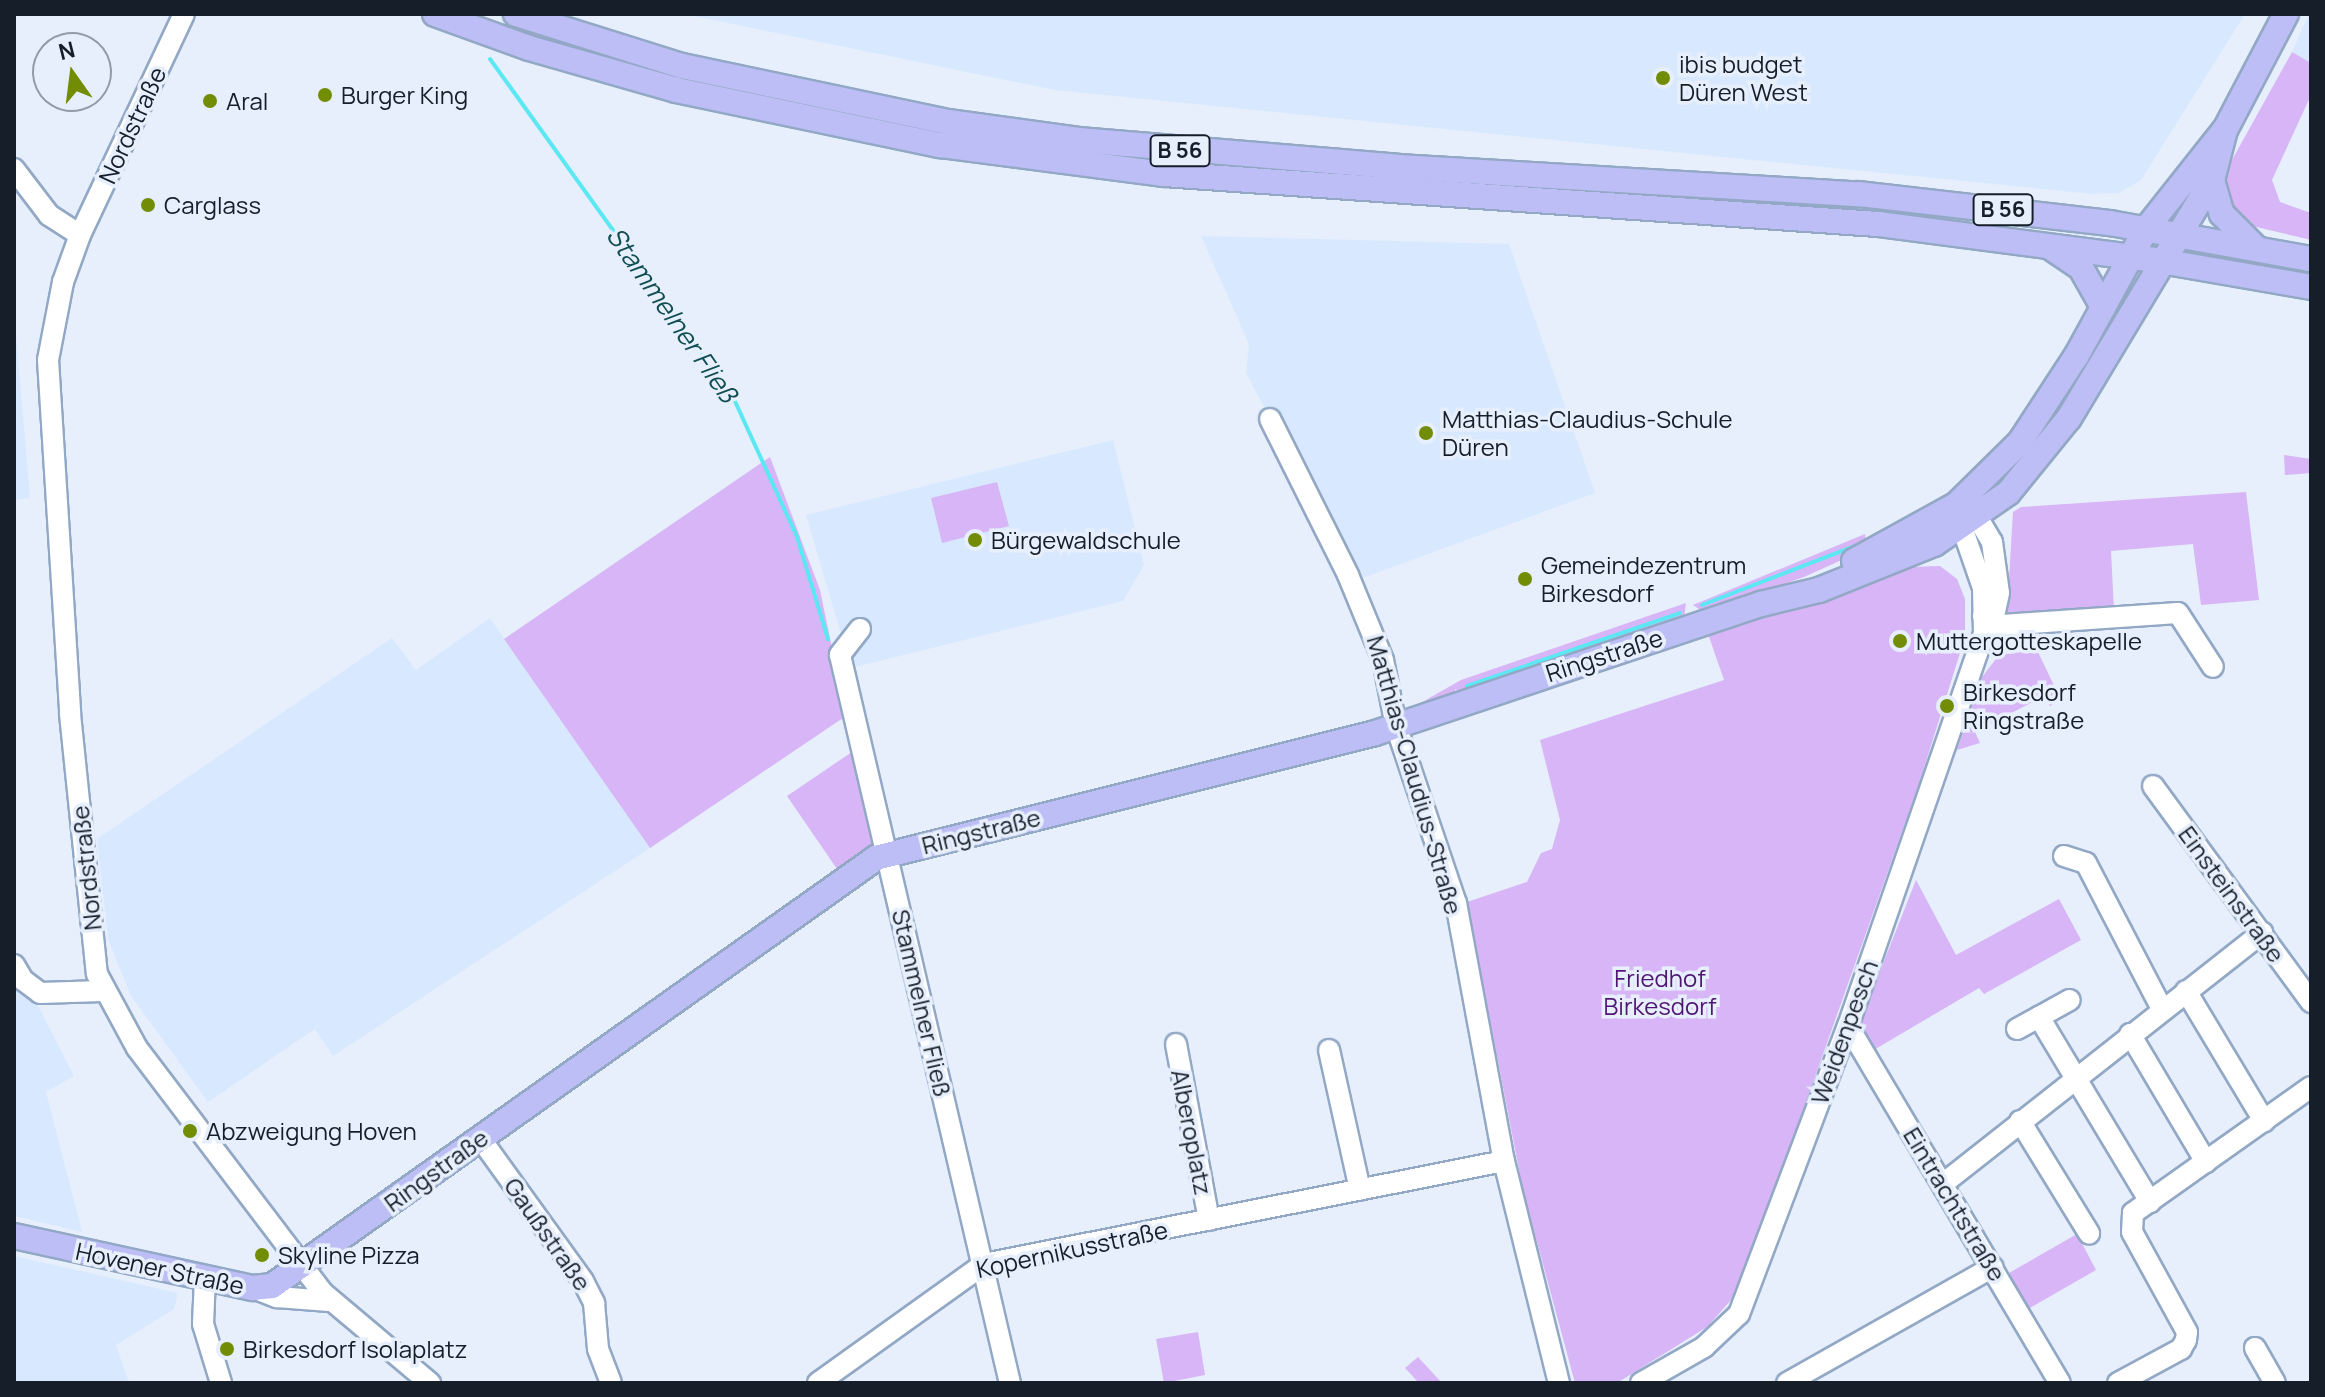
<!DOCTYPE html>
<html>
<head>
<meta charset="utf-8">
<style>
	body { margin:0 }
	#map { position:relative; width:2325px; height:1397px; overflow:hidden; background:#e6effb; font-family:Manrope,sans-serif }
	div>[style] { position:absolute }
	.built>* { inset:0; background:#d8e9ff }
	.green>* { inset:0; background:#d8b5f6 }
	.stream>* { height:4px; margin:-2px; padding:0 2px; transform-origin:2px; border-radius:2px; background:#5ce8f2 }
	.roads { filter:drop-shadow(2px 0 #92a8c5) drop-shadow(-2px 0 #92a8c5) drop-shadow(0 2px #92a8c5) drop-shadow(0 -2px #92a8c5) }
	.minor>* { height:20px; margin:-10px; padding:0 10px; transform-origin:10px; border-radius:10px; background:#fff }
	.major>* { height:24px; margin:-12px; padding:0 12px; transform-origin:12px; border-radius:12px; background:#bebef7 }
	.dots>* { width:22px; height:22px; translate:-50% -50%; box-sizing:border-box; border:4px solid #e6effb; border-radius:50% }
	span { translate:-50% -50%; white-space:nowrap; text-align:center; line-height:1.15; -webkit-text-stroke:7px #e6effb; paint-order:stroke }
	.shield-label span { padding:2px 6px; background:#e6effb; border:2px solid; border-radius:6px; -webkit-text-stroke-width:0 }
	.shield-label { font-size:22px; color:#161e29; font-weight:700 }
	.poi-label { font-size:24px; color:#161e29 }
	.left { translate:0 -50%; text-align:left }
	.street-label { font-size:24px; color:#161e29 }
	.park-label { font-size:24px; color:#501673 }
	.water-label { font-size:26px; color:#104e53; font-style:italic }
	.frame { position:absolute; inset:0; border:16px solid #161e29; pointer-events:none }
	.north { position:absolute; left:32px; top:32px; width:80px; height:80px; box-sizing:border-box; background:#e6effb; border:2px solid #939ba7; border-radius:50%; rotate:346deg; font-size:22px; font-weight:700; line-height:32px; text-align:center; color:#161e29 }
	.north::after { content:''; display:block; margin:auto; width:28px; height:36px; background:#728c03; clip-path:polygon(50% 0,100% 100%,50% 72%,0 100%) }
</style>
</head>
<body>
<div id="map">
	<div class="built">
		<div style="clip-path:polygon(684px 14px,2245px 14px,2141px 180px,2119px 193px,2093px 194px,1055px 90px)"></div>
		<div style="clip-path:polygon(2309px 14px,2311px 14px,2311px 63px,2292px 52px)"></div>
		<div style="clip-path:polygon(1201px 236px,1509px 244px,1595px 493px,1357px 580px,1246px 373px,1249px 344px)"></div>
		<div style="clip-path:polygon(14px 311px,30px 498px,14px 500px)"></div>
		<div style="clip-path:polygon(1113px 440px,1144px 565px,1123px 601px,851px 668px,806px 515px)"></div>
		<div style="clip-path:polygon(490px 618px,650px 848px,333px 1056px,315px 1029px,208px 1102px,131px 996px,108px 939px,97px 839px,392px 638px,416px 670px)"></div>
		<div style="clip-path:polygon(14px 982px,35px 1000px,74px 1076px,46px 1092px,82px 1232px,14px 1216px)"></div>
		<div style="clip-path:polygon(14px 1256px,178px 1293px,174px 1309px,116px 1345px,129px 1383px,14px 1383px)"></div>
	</div>
	<div class="green">
		<div style="clip-path:polygon(2292px 52px,2311px 63px,2311px 95px,2272px 180px,2280px 202px,2311px 213px,2311px 240px,2240px 223px,2231px 212px,2223px 176px)"></div>
		<div style="clip-path:polygon(2284px 455px,2311px 459px,2311px 473px,2285px 475px)"></div>
		<div style="clip-path:polygon(770px 457px,820px 590px,846px 716px,650px 848px,504px 639px)"></div>
		<div style="clip-path:polygon(997px 482px,1009px 526px,942px 543px,931px 498px)"></div>
		<div style="clip-path:polygon(2246px 492px,2259px 600px,2201px 605px,2193px 544px,2111px 551px,2114px 611px,2017px 619px,2007px 613px,2013px 512px,2021px 507px)"></div>
		<div style="clip-path:polygon(1865px 534px,1866px 549px,1804px 577px,1703px 612px,1693px 605px)"></div>
		<div style="clip-path:polygon(1940px 566px,1957px 579px,1965px 599px,1965px 637px,1919px 784px,1747px 1268px,1731px 1300px,1707px 1327px,1617px 1383px,1575px 1383px,1523px 1190px,1467px 902px,1527px 882px,1541px 853px,1552px 849px,1560px 820px,1540px 740px,1724px 680px,1706px 628px,1913px 567px)"></div>
		<div style="clip-path:polygon(1686px 603px,1684px 618px,1462px 693px,1455px 689px,1456px 695px,1410px 709px,1461px 680px)"></div>
		<div style="clip-path:polygon(2037px 650px,2061px 700px,2050px 706px,2044px 696px,1975px 732px,1980px 743px,1957px 750px,1982px 677px,1999px 655px)"></div>
		<div style="clip-path:polygon(852px 752px,872px 844px,837px 869px,787px 796px)"></div>
		<div style="clip-path:polygon(1916px 880px,1956px 955px,2059px 899px,2081px 940px,1984px 994px,1979px 988px,1872px 1051px,1858px 1027px)"></div>
		<div style="clip-path:polygon(2077px 1234px,2096px 1270px,2028px 1309px,2009px 1273px)"></div>
		<div style="clip-path:polygon(1198px 1332px,1205px 1375px,1164px 1383px,1156px 1339px)"></div>
		<div style="clip-path:polygon(1418px 1357px,1442px 1383px,1419px 1383px,1405px 1368px)"></div>
	</div>
	<div class="stream">
		<div style="left:490px;top:59px;width:416px;rotate:54.3deg"></div>
		<div style="left:733px;top:397px;width:154px;rotate:65.4deg"></div>
		<div style="left:797px;top:537px;width:107px;rotate:73.1deg"></div>
		<div style="left:1702px;top:605px;width:169px;rotate:-21.1deg"></div>
		<div style="left:1467px;top:686px;width:225px;rotate:-18.9deg"></div>
	</div>
	<div class="roads">
		<div class="minor">
			<div style="left:184px;top:14px;width:244px;rotate:115.2deg"></div>
			<div style="left:80px;top:235px;width:50px;rotate:109.9deg"></div>
			<div style="left:63px;top:282px;width:79px;rotate:100.9deg"></div>
			<div style="left:48px;top:360px;width:355px;rotate:86.4deg"></div>
			<div style="left:70px;top:714px;width:261px;rotate:84.1deg"></div>
			<div style="left:97px;top:974px;width:84px;rotate:61.6deg"></div>
			<div style="left:137px;top:1048px;width:308px;rotate:52.8deg"></div>
			<div style="left:323px;top:1293px;width:140px;rotate:40.1deg"></div>
			<div style="left:14px;top:169px;width:58px;rotate:52.7deg"></div>
			<div style="left:49px;top:215px;width:37px;rotate:33deg"></div>
			<div style="left:1270px;top:419px;width:174px;rotate:63.4deg"></div>
			<div style="left:1348px;top:575px;width:92px;rotate:67.6deg"></div>
			<div style="left:1383px;top:660px;width:67px;rotate:78.9deg"></div>
			<div style="left:1396px;top:726px;width:187px;rotate:71.3deg"></div>
			<div style="left:1456px;top:903px;width:262px;rotate:79.5deg"></div>
			<div style="left:1504px;top:1161px;width:229px;rotate:76.1deg"></div>
			<div style="left:1963px;top:509px;width:16px;rotate:30deg"></div>
			<div style="left:1977px;top:517px;width:29px;rotate:59deg"></div>
			<div style="left:1992px;top:542px;width:51px;rotate:82.2deg"></div>
			<div style="left:1999px;top:593px;width:35px;rotate:102deg"></div>
			<div style="left:1983px;top:616px;width:21px;rotate:25deg"></div>
			<div style="left:2002px;top:625px;width:176px;rotate:-3.9deg"></div>
			<div style="left:2178px;top:613px;width:64px;rotate:57.1deg"></div>
			<div style="left:860px;top:629px;width:33px;rotate:128deg"></div>
			<div style="left:840px;top:655px;width:748px;rotate:76.86deg"></div>
			<div style="left:2153px;top:786px;width:268px;rotate:53.8deg"></div>
			<div style="left:2064px;top:856px;width:23px;rotate:18deg"></div>
			<div style="left:2086px;top:863px;width:165px;rotate:62.5deg"></div>
			<div style="left:14px;top:965px;width:17px;rotate:59deg"></div>
			<div style="left:23px;top:980px;width:21px;rotate:37deg"></div>
			<div style="left:40px;top:993px;width:62px;rotate:-1.8deg"></div>
			<div style="left:2186px;top:991px;width:152px;rotate:59deg"></div>
			<div style="left:2039px;top:1017px;width:35px;rotate:-29deg"></div>
			<div style="left:1848px;top:1026px;width:415px;rotate:59.3deg"></div>
			<div style="left:2017px;top:1029px;width:25px;rotate:-29deg"></div>
			<div style="left:2039px;top:1017px;width:216px;rotate:59deg"></div>
			<div style="left:2130px;top:1034px;width:149px;rotate:59.3deg"></div>
			<div style="left:1176px;top:1044px;width:179px;rotate:79.4deg"></div>
			<div style="left:1329px;top:1050px;width:143px;rotate:77.5deg"></div>
			<div style="left:2020px;top:1121px;width:132px;rotate:58.4deg"></div>
			<div style="left:480px;top:1138px;width:176px;rotate:54.2deg"></div>
			<div style="left:583px;top:1281px;width:25px;rotate:63deg"></div>
			<div style="left:594px;top:1303px;width:46px;rotate:85deg"></div>
			<div style="left:598px;top:1349px;width:36px;rotate:69deg"></div>
			<div style="left:1944px;top:1183px;width:405px;rotate:-38.2deg"></div>
			<div style="left:205px;top:1278px;width:46px;rotate:92.5deg"></div>
			<div style="left:203px;top:1324px;width:62px;rotate:73deg"></div>
			<div style="left:253px;top:1288px;width:26px;rotate:21deg"></div>
			<div style="left:277px;top:1297px;width:52px;rotate:4.4deg"></div>
			<div style="left:2255px;top:1348px;width:40px;rotate:60.3deg"></div>
			<div style="left:818px;top:1383px;width:204px;rotate:-35.6deg"></div>
			<div style="left:984px;top:1264px;width:530px;rotate:-11.2deg"></div>
			<div style="left:1641px;top:1383px;width:73px;rotate:-29.7deg"></div>
			<div style="left:1704px;top:1347px;width:48px;rotate:-43.3deg"></div>
			<div style="left:1739px;top:1314px;width:308px;rotate:-69.3deg"></div>
			<div style="left:1848px;top:1026px;width:416px;rotate:-70.9deg"></div>
			<div style="left:1984px;top:633px;width:45px;rotate:-91.3deg"></div>
			<div style="left:1983px;top:588px;width:79px;rotate:-109.1deg"></div>
			<div style="left:1787px;top:1383px;width:236px;rotate:-29.4deg"></div>
			<div style="left:2118px;top:1383px;width:72px;rotate:-28.4deg"></div>
			<div style="left:2181px;top:1349px;width:10px;rotate:-61deg"></div>
			<div style="left:2186px;top:1340px;width:8px;rotate:-83deg"></div>
			<div style="left:2187px;top:1332px;width:114px;rotate:-118.8deg"></div>
			<div style="left:2132px;top:1232px;width:19px;rotate:-87deg"></div>
			<div style="left:2133px;top:1213px;width:218px;rotate:-35.3deg"></div>
		</div>
		<div class="major">
			<div style="left:435px;top:14px;width:100px;rotate:19.9deg"></div>
			<div style="left:529px;top:48px;width:153px;rotate:15.9deg"></div>
			<div style="left:676px;top:90px;width:270px;rotate:11.8deg"></div>
			<div style="left:940px;top:145px;width:226px;rotate:7.4deg"></div>
			<div style="left:1164px;top:174px;width:716px;rotate:4.01deg"></div>
			<div style="left:1878px;top:224px;width:285px;rotate:7.4deg"></div>
			<div style="left:2161px;top:261px;width:152px;rotate:9.8deg"></div>
			<div style="left:516px;top:14px;width:174px;rotate:17.4deg"></div>
			<div style="left:682px;top:66px;width:272px;rotate:11.9deg"></div>
			<div style="left:948px;top:122px;width:132px;rotate:7.8deg"></div>
			<div style="left:1079px;top:140px;width:320px;rotate:4.8deg"></div>
			<div style="left:1398px;top:167px;width:462px;rotate:3.4deg"></div>
			<div style="left:1859px;top:194px;width:253px;rotate:6.6deg"></div>
			<div style="left:2110px;top:223px;width:204px;rotate:10.2deg"></div>
			<div style="left:2212px;top:180px;width:35px;rotate:74deg"></div>
			<div style="left:2222px;top:214px;width:48px;rotate:45deg"></div>
			<div style="left:2053px;top:249px;width:34px;rotate:34deg"></div>
			<div style="left:2081px;top:268px;width:45px;rotate:60.6deg"></div>
			<div style="left:1854px;top:561px;width:116px;rotate:-28.8deg"></div>
			<div style="left:1956px;top:505px;width:90px;rotate:-44.5deg"></div>
			<div style="left:2020px;top:442px;width:104px;rotate:-56.8deg"></div>
			<div style="left:2077px;top:355px;width:144px;rotate:-61.3deg"></div>
			<div style="left:2146px;top:229px;width:124px;rotate:-51.6deg"></div>
			<div style="left:14px;top:1236px;width:245px;rotate:12.3deg"></div>
			<div style="left:253px;top:1288px;width:19px;rotate:-6deg"></div>
			<div style="left:272px;top:1286px;width:740px;rotate:-35.32deg"></div>
			<div style="left:876px;top:858px;width:514px;rotate:-14.06deg"></div>
			<div style="left:1375px;top:733px;width:407px;rotate:-18.5deg"></div>
			<div style="left:1761px;top:604px;width:60px;rotate:-13.6deg"></div>
			<div style="left:1819px;top:590px;width:124px;rotate:-21.8deg"></div>
			<div style="left:1934px;top:544px;width:90px;rotate:-34.6deg"></div>
			<div style="left:2008px;top:493px;width:97px;rotate:-50.9deg"></div>
			<div style="left:2069px;top:418px;width:278px;rotate:-59deg"></div>
			<div style="left:2212px;top:180px;width:52px;rotate:-75.4deg"></div>
			<div style="left:2225px;top:130px;width:131px;rotate:-62.3deg"></div>
		</div>
	</div>
	<div class="dots">
		<div style="left:1663px;top:78px;background:#728c03"></div>
		<div style="left:325px;top:95px;background:#728c03"></div>
		<div style="left:210px;top:101px;background:#728c03"></div>
		<div style="left:148px;top:205px;background:#728c03"></div>
		<div style="left:1426px;top:433px;background:#728c03"></div>
		<div style="left:975px;top:540px;background:#728c03"></div>
		<div style="left:1525px;top:579px;background:#728c03"></div>
		<div style="left:1900px;top:641px;background:#728c03"></div>
		<div style="left:1947px;top:706px;background:#728c03"></div>
		<div style="left:190px;top:1131px;background:#728c03"></div>
		<div style="left:262px;top:1255px;background:#728c03"></div>
		<div style="left:227px;top:1349px;background:#728c03"></div>
	</div>
	<div class="shield-label">
		<span style="left:1180px;top:151px">B 56</span>
		<span style="left:2003px;top:210px">B 56</span>
	</div>
	<div class="poi-label">
		<span class="left" style="left:1679px;top:78px">ibis budget<br>Düren West</span>
		<span class="left" style="left:341px;top:95px">Burger King</span>
		<span class="left" style="left:226px;top:101px">Aral</span>
		<span class="left" style="left:164px;top:205px">Carglass</span>
		<span class="left" style="left:1442px;top:433px">Matthias-Claudius-Schule<br>Düren</span>
		<span class="left" style="left:991px;top:540px">Bürgewaldschule</span>
		<span class="left" style="left:1541px;top:579px">Gemeindezentrum<br>Birkesdorf</span>
		<span class="left" style="left:1916px;top:641px">Muttergotteskapelle</span>
		<span class="left" style="left:1963px;top:706px">Birkesdorf<br>Ringstraße</span>
		<span class="left" style="left:206px;top:1131px">Abzweigung Hoven</span>
		<span class="left" style="left:278px;top:1255px">Skyline Pizza</span>
		<span class="left" style="left:243px;top:1349px">Birkesdorf Isolaplatz</span>
	</div>
	<div class="street-label">
		<span style="left:132px;top:125px;rotate:-65deg">Nordstraße</span>
		<span style="left:1604px;top:655px;rotate:-18deg">Ringstraße</span>
		<span style="left:1415px;top:775px;rotate:74deg">Matthias-Claudius-Straße</span>
		<span style="left:981px;top:831px;rotate:-14deg">Ringstraße</span>
		<span style="left:86px;top:868px;rotate:-96deg">Nordstraße</span>
		<span style="left:2232px;top:894px;rotate:54deg">Einsteinstraße</span>
		<span style="left:922px;top:1003px;rotate:77deg">Stammelner Fließ</span>
		<span style="left:1844px;top:1032px;rotate:-70deg">Weidenpesch</span>
		<span style="left:1192px;top:1132px;rotate:79deg">Alberoplatz</span>
		<span style="left:436px;top:1170px;rotate:-36deg">Ringstraße</span>
		<span style="left:1955px;top:1204px;rotate:59deg">Eintrachtstraße</span>
		<span style="left:548px;top:1234px;rotate:55deg">Gaußstraße</span>
		<span style="left:1072px;top:1249px;rotate:-12deg">Kopernikusstraße</span>
		<span style="left:160px;top:1268px;rotate:12deg">Hovener Straße</span>
	</div>
	<div class="park-label">
		<span style="left:1660px;top:992px">Friedhof<br>Birkesdorf</span>
	</div>
	<div class="water-label">
		<span style="left:672px;top:315px;rotate:55deg">Stammelner Fließ</span>
	</div>
	<div class="frame"></div>
	<div class="north">N</div>
</div>
</body>
</html>
